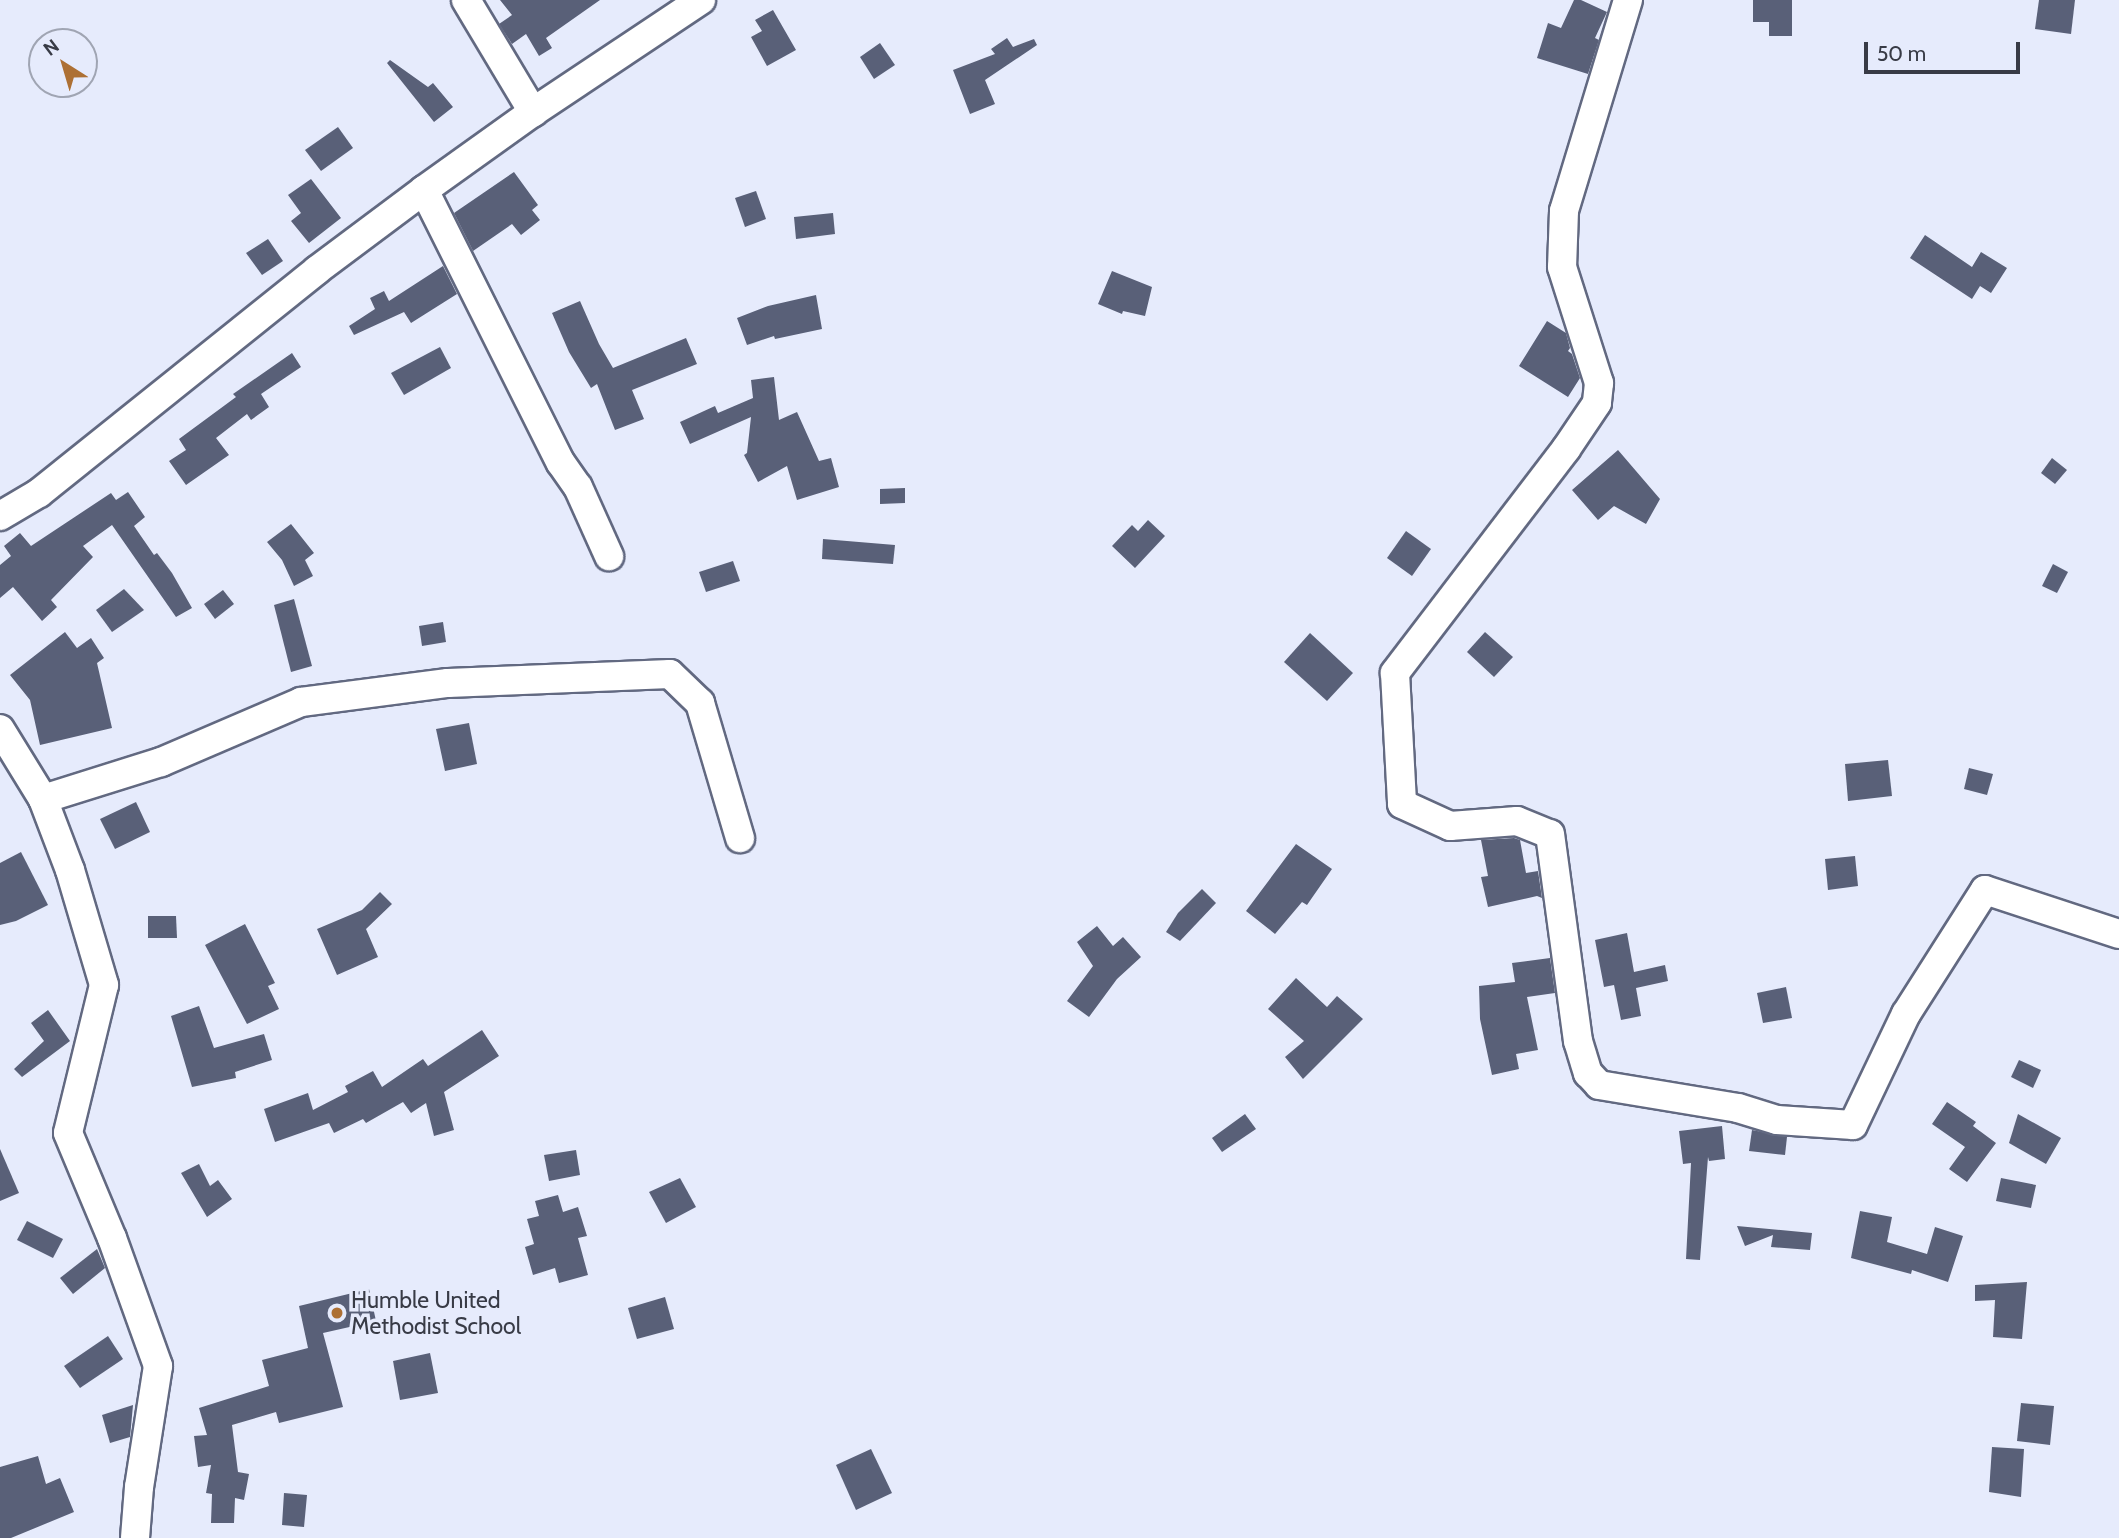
<!DOCTYPE html>
<html>
<head>
<meta charset="utf-8">
<style>
	body { margin:0 }
	#map { position:relative; width:2119px; height:1538px; overflow:hidden; background:#e6ebfc; font-family:Cabin,sans-serif }
	div>[style] { position:absolute }
	.building>* { inset:0; background:#596078 }
	.roads { filter:drop-shadow(2px 0 #626981) drop-shadow(-2px 0 #626981) drop-shadow(0 2px #626981) drop-shadow(0 -2px #626981) }
	.minor>* { height:28px; margin:-14px; padding:0 14px; transform-origin:14px; border-radius:14px; background:#fff }
	.dots>* { width:19px; height:19px; translate:-50% -50%; box-sizing:border-box; border:4px solid #e6ebfc; border-radius:50% }
	span { translate:-50% -50%; white-space:nowrap; text-align:center; line-height:1.15; -webkit-text-stroke:7px #e6ebfc; paint-order:stroke }
	.poi-label { font-size:23px; color:#383b46 }
	.left { translate:0 -50%; text-align:left }
	.north { position:absolute; left:28px; top:28px; width:70px; height:70px; box-sizing:border-box; background:#e6ebfc; border:2px solid #a0a5b3; border-radius:50%; rotate:323deg; font-size:19px; font-weight:700; line-height:28px; text-align:center; color:#383b46 }
	.north::after { content:''; display:block; margin:auto; width:24px; height:32px; background:#ad7034; clip-path:polygon(50% 0,100% 100%,50% 72%,0 100%) }
	.scale { position:absolute; left:1864px; top:42px; width:156px; height:32px; box-sizing:border-box; border:4px solid #383b46; border-top:0; padding-left:9px; font-size:21px; line-height:24px; white-space:nowrap; color:#383b46; -webkit-text-stroke:5px #e6ebfc; paint-order:stroke }
</style>
</head>
<body>
<div id="map">
	<div class="building">
		<div style="clip-path:polygon(500px 0,600px 0,546px 38px,552px 48px,539px 56px,526px 34px,512px 44px,499px 24px,512px 15px)"></div>
		<div style="clip-path:polygon(1574px 0,1581px 0,1607px 12px,1595px 38px,1599px 40px,1588px 74px,1537px 58px,1548px 23px,1561px 28px)"></div>
		<div style="clip-path:polygon(1753px 0,1792px 0,1792px 36px,1769px 36px,1769px 22px,1753px 22px)"></div>
		<div style="clip-path:polygon(2039px 0,2075px 0,2071px 34px,2035px 29px)"></div>
		<div style="clip-path:polygon(773px 10px,796px 50px,767px 66px,751px 37px,762px 31px,755px 20px)"></div>
		<div style="clip-path:polygon(1007px 38px,1013px 47px,1034px 39px,1037px 45px,985px 80px,995px 104px,970px 114px,953px 70px,995px 54px,991px 49px)"></div>
		<div style="clip-path:polygon(880px 43px,895px 65px,874px 79px,860px 57px)"></div>
		<div style="clip-path:polygon(390px 60px,428px 87px,433px 83px,453px 107px,434px 122px,387px 63px)"></div>
		<div style="clip-path:polygon(338px 127px,353px 148px,321px 171px,305px 150px)"></div>
		<div style="clip-path:polygon(514px 172px,538px 205px,532px 210px,540px 220px,521px 235px,512px 224px,473px 251px,454px 213px)"></div>
		<div style="clip-path:polygon(311px 179px,341px 218px,309px 243px,291px 221px,301px 213px,288px 195px)"></div>
		<div style="clip-path:polygon(756px 191px,766px 219px,745px 227px,735px 198px)"></div>
		<div style="clip-path:polygon(833px 213px,835px 234px,796px 239px,794px 217px)"></div>
		<div style="clip-path:polygon(1925px 235px,1972px 267px,1981px 252px,2007px 268px,1991px 293px,1980px 286px,1972px 299px,1910px 258px)"></div>
		<div style="clip-path:polygon(268px 239px,283px 261px,262px 275px,246px 253px)"></div>
		<div style="clip-path:polygon(443px 266px,457px 294px,411px 323px,404px 312px,354px 335px,349px 326px,375px 309px,370px 298px,384px 291px,389px 301px)"></div>
		<div style="clip-path:polygon(1112px 271px,1152px 287px,1145px 316px,1123px 311px,1122px 314px,1098px 304px)"></div>
		<div style="clip-path:polygon(816px 295px,822px 329px,775px 339px,774px 336px,747px 345px,737px 318px,768px 306px)"></div>
		<div style="clip-path:polygon(580px 301px,599px 344px,613px 368px,686px 338px,697px 364px,632px 390px,644px 419px,615px 430px,597px 384px,591px 388px,569px 352px,552px 313px)"></div>
		<div style="clip-path:polygon(1547px 321px,1566px 333px,1570px 348px,1568px 351px,1572px 354px,1580px 378px,1568px 397px,1519px 366px)"></div>
		<div style="clip-path:polygon(440px 347px,451px 368px,404px 395px,391px 373px)"></div>
		<div style="clip-path:polygon(292px 353px,301px 367px,261px 394px,269px 407px,251px 420px,247px 414px,216px 438px,229px 455px,186px 485px,169px 461px,186px 450px,179px 439px,236px 397px,233px 394px)"></div>
		<div style="clip-path:polygon(774px 377px,779px 420px,797px 412px,819px 461px,831px 458px,839px 487px,797px 500px,787px 466px,758px 482px,744px 455px,747px 453px,751px 417px,690px 444px,680px 422px,715px 406px,718px 413px,753px 398px,751px 380px)"></div>
		<div style="clip-path:polygon(1618px 450px,1660px 499px,1646px 524px,1614px 506px,1598px 520px,1572px 490px)"></div>
		<div style="clip-path:polygon(2052px 458px,2067px 470px,2055px 484px,2041px 473px)"></div>
		<div style="clip-path:polygon(905px 488px,905px 503px,880px 504px,880px 489px)"></div>
		<div style="clip-path:polygon(128px 492px,145px 517px,134px 526px,154px 555px,157px 553px,172px 573px,192px 608px,176px 617px,112px 525px,83px 546px,93px 557px,51px 600px,57px 607px,42px 621px,13px 587px,0 598px,0 565px,11px 556px,4px 546px,20px 533px,31px 546px,111px 493px,116px 500px)"></div>
		<div style="clip-path:polygon(1148px 520px,1165px 536px,1135px 568px,1112px 546px,1132px 525px,1138px 531px)"></div>
		<div style="clip-path:polygon(291px 524px,314px 553px,305px 560px,313px 576px,294px 586px,282px 560px,267px 542px)"></div>
		<div style="clip-path:polygon(1406px 531px,1431px 549px,1412px 576px,1387px 558px)"></div>
		<div style="clip-path:polygon(823px 539px,895px 545px,893px 564px,822px 559px)"></div>
		<div style="clip-path:polygon(733px 561px,740px 581px,706px 592px,699px 572px)"></div>
		<div style="clip-path:polygon(2053px 564px,2068px 572px,2057px 593px,2042px 586px)"></div>
		<div style="clip-path:polygon(124px 589px,144px 610px,112px 632px,96px 610px)"></div>
		<div style="clip-path:polygon(223px 590px,234px 604px,215px 619px,204px 604px)"></div>
		<div style="clip-path:polygon(294px 599px,312px 666px,291px 672px,274px 605px)"></div>
		<div style="clip-path:polygon(443px 622px,446px 642px,422px 646px,419px 626px)"></div>
		<div style="clip-path:polygon(65px 632px,77px 648px,91px 638px,104px 658px,97px 663px,112px 728px,40px 745px,30px 700px,10px 675px)"></div>
		<div style="clip-path:polygon(1485px 632px,1513px 657px,1494px 677px,1467px 652px)"></div>
		<div style="clip-path:polygon(1310px 633px,1353px 673px,1327px 701px,1284px 662px)"></div>
		<div style="clip-path:polygon(469px 723px,477px 764px,445px 771px,436px 729px)"></div>
		<div style="clip-path:polygon(1888px 760px,1892px 796px,1848px 801px,1845px 764px)"></div>
		<div style="clip-path:polygon(1969px 768px,1993px 774px,1987px 795px,1964px 789px)"></div>
		<div style="clip-path:polygon(136px 802px,150px 832px,115px 849px,100px 819px)"></div>
		<div style="clip-path:polygon(1514px 838px,1520px 840px,1526px 873px,1538px 871px,1542px 898px,1537px 896px,1488px 907px,1481px 877px,1488px 876px,1481px 840px)"></div>
		<div style="clip-path:polygon(1296px 844px,1332px 869px,1307px 905px,1302px 902px,1275px 934px,1246px 911px)"></div>
		<div style="clip-path:polygon(21px 852px,48px 905px,16px 921px,0 925px,0 863px)"></div>
		<div style="clip-path:polygon(1855px 856px,1858px 886px,1828px 890px,1825px 859px)"></div>
		<div style="clip-path:polygon(1202px 889px,1216px 903px,1180px 941px,1166px 932px,1178px 913px)"></div>
		<div style="clip-path:polygon(380px 892px,392px 904px,366px 929px,378px 957px,337px 975px,317px 929px,362px 910px)"></div>
		<div style="clip-path:polygon(148px 916px,176px 916px,177px 938px,148px 938px)"></div>
		<div style="clip-path:polygon(245px 924px,275px 983px,268px 986px,279px 1009px,247px 1024px,205px 945px)"></div>
		<div style="clip-path:polygon(1097px 926px,1113px 946px,1123px 937px,1141px 957px,1117px 979px,1089px 1017px,1067px 1001px,1093px 966px,1077px 942px)"></div>
		<div style="clip-path:polygon(1627px 933px,1634px 972px,1665px 965px,1668px 981px,1636px 988px,1641px 1016px,1621px 1020px,1614px 985px,1604px 987px,1595px 940px)"></div>
		<div style="clip-path:polygon(1550px 958px,1555px 993px,1527px 997px,1538px 1050px,1516px 1054px,1519px 1069px,1492px 1075px,1480px 1019px,1479px 986px,1515px 982px,1512px 963px)"></div>
		<div style="clip-path:polygon(1296px 978px,1327px 1007px,1337px 996px,1363px 1019px,1303px 1079px,1285px 1057px,1304px 1041px,1268px 1009px)"></div>
		<div style="clip-path:polygon(1786px 987px,1792px 1018px,1763px 1023px,1757px 993px)"></div>
		<div style="clip-path:polygon(199px 1006px,214px 1048px,264px 1034px,272px 1060px,235px 1072px,236px 1078px,192px 1087px,171px 1016px)"></div>
		<div style="clip-path:polygon(48px 1010px,70px 1041px,22px 1077px,14px 1069px,44px 1041px,31px 1023px)"></div>
		<div style="clip-path:polygon(482px 1030px,499px 1056px,444px 1092px,454px 1130px,434px 1136px,426px 1103px,411px 1113px,403px 1102px,366px 1123px,363px 1119px,334px 1133px,329px 1123px,275px 1142px,264px 1109px,308px 1093px,313px 1110px,348px 1092px,345px 1086px,373px 1071px,382px 1087px,423px 1059px,428px 1066px)"></div>
		<div style="clip-path:polygon(2019px 1060px,2041px 1070px,2033px 1088px,2011px 1077px)"></div>
		<div style="clip-path:polygon(1947px 1102px,1976px 1122px,1973px 1126px,1996px 1143px,1967px 1182px,1949px 1169px,1965px 1147px,1932px 1124px)"></div>
		<div style="clip-path:polygon(1245px 1114px,1256px 1129px,1222px 1152px,1212px 1138px)"></div>
		<div style="clip-path:polygon(2018px 1114px,2061px 1138px,2046px 1164px,2009px 1143px)"></div>
		<div style="clip-path:polygon(1722px 1126px,1725px 1159px,1709px 1161px,1708px 1157px,1700px 1260px,1686px 1259px,1691px 1163px,1683px 1164px,1679px 1131px)"></div>
		<div style="clip-path:polygon(1752px 1130px,1787px 1137px,1785px 1155px,1749px 1151px)"></div>
		<div style="clip-path:polygon(0 1149px,19px 1193px,0 1201px)"></div>
		<div style="clip-path:polygon(576px 1150px,580px 1175px,549px 1181px,544px 1155px)"></div>
		<div style="clip-path:polygon(199px 1164px,210px 1186px,218px 1180px,232px 1199px,207px 1217px,181px 1173px)"></div>
		<div style="clip-path:polygon(680px 1178px,696px 1207px,666px 1223px,649px 1192px)"></div>
		<div style="clip-path:polygon(2001px 1178px,2036px 1185px,2031px 1208px,1996px 1201px)"></div>
		<div style="clip-path:polygon(558px 1195px,563px 1212px,578px 1207px,587px 1236px,578px 1238px,588px 1275px,559px 1283px,555px 1268px,533px 1275px,525px 1247px,534px 1244px,527px 1219px,539px 1216px,535px 1201px)"></div>
		<div style="clip-path:polygon(1860px 1211px,1892px 1217px,1887px 1242px,1927px 1254px,1935px 1227px,1963px 1236px,1948px 1282px,1912px 1270px,1911px 1274px,1851px 1258px)"></div>
		<div style="clip-path:polygon(27px 1221px,63px 1239px,53px 1258px,17px 1240px)"></div>
		<div style="clip-path:polygon(1737px 1226px,1812px 1233px,1810px 1250px,1771px 1247px,1773px 1235px,1745px 1246px)"></div>
		<div style="clip-path:polygon(97px 1249px,105px 1268px,73px 1294px,60px 1278px)"></div>
		<div style="clip-path:polygon(2027px 1282px,2022px 1339px,1993px 1337px,1995px 1300px,1975px 1301px,1975px 1285px)"></div>
		<div style="clip-path:polygon(369px 1289px,376px 1321px,323px 1333px,343px 1407px,279px 1423px,276px 1412px,232px 1425px,238px 1472px,249px 1474px,244px 1500px,235px 1498px,234px 1523px,211px 1523px,212px 1494px,206px 1493px,211px 1465px,198px 1467px,194px 1436px,207px 1435px,199px 1408px,269px 1386px,262px 1360px,308px 1348px,299px 1306px)"></div>
		<div style="clip-path:polygon(665px 1297px,674px 1329px,637px 1339px,628px 1308px)"></div>
		<div style="clip-path:polygon(108px 1336px,123px 1359px,80px 1388px,64px 1366px)"></div>
		<div style="clip-path:polygon(430px 1353px,438px 1393px,400px 1400px,393px 1361px)"></div>
		<div style="clip-path:polygon(2021px 1403px,2054px 1406px,2050px 1445px,2017px 1441px)"></div>
		<div style="clip-path:polygon(133px 1405px,130px 1437px,110px 1443px,102px 1415px)"></div>
		<div style="clip-path:polygon(1992px 1447px,2024px 1449px,2021px 1497px,1989px 1492px)"></div>
		<div style="clip-path:polygon(871px 1449px,892px 1493px,856px 1510px,836px 1465px)"></div>
		<div style="clip-path:polygon(38px 1456px,46px 1484px,60px 1478px,74px 1512px,11px 1538px,0 1538px,0 1467px)"></div>
		<div style="clip-path:polygon(284px 1493px,307px 1495px,304px 1527px,282px 1525px)"></div>
	</div>
	<div class="roads">
		<div class="minor">
			<div style="left:466px;top:0;width:131px;rotate:59.1deg"></div>
			<div style="left:1628px;top:0;width:220px;rotate:106.9deg"></div>
			<div style="left:1564px;top:211px;width:56px;rotate:92deg"></div>
			<div style="left:1562px;top:267px;width:122px;rotate:72.3deg"></div>
			<div style="left:1599px;top:383px;width:20px;rotate:96deg"></div>
			<div style="left:1597px;top:403px;width:55px;rotate:124deg"></div>
			<div style="left:1566px;top:449px;width:282px;rotate:127.4deg"></div>
			<div style="left:1395px;top:673px;width:131px;rotate:86.9deg"></div>
			<div style="left:1402px;top:804px;width:53px;rotate:24.6deg"></div>
			<div style="left:1450px;top:826px;width:67px;rotate:-4.3deg"></div>
			<div style="left:1517px;top:821px;width:35px;rotate:22deg"></div>
			<div style="left:1550px;top:834px;width:209px;rotate:82.3deg"></div>
			<div style="left:1578px;top:1041px;width:34px;rotate:73deg"></div>
			<div style="left:1588px;top:1073px;width:16px;rotate:47deg"></div>
			<div style="left:1599px;top:1085px;width:141px;rotate:9.4deg"></div>
			<div style="left:1738px;top:1108px;width:41px;rotate:17.1deg"></div>
			<div style="left:1777px;top:1120px;width:76px;rotate:3.8deg"></div>
			<div style="left:1853px;top:1125px;width:123px;rotate:-64.5deg"></div>
			<div style="left:1906px;top:1014px;width:147px;rotate:-57.5deg"></div>
			<div style="left:1985px;top:890px;width:141px;rotate:18.2deg"></div>
			<div style="left:424px;top:190px;width:305px;rotate:63.4deg"></div>
			<div style="left:561px;top:463px;width:29px;rotate:55deg"></div>
			<div style="left:578px;top:487px;width:76px;rotate:65.8deg"></div>
			<div style="left:0;top:516px;width:45px;rotate:-30.5deg"></div>
			<div style="left:39px;top:493px;width:356px;rotate:-38.7deg"></div>
			<div style="left:317px;top:270px;width:134px;rotate:-36.8deg"></div>
			<div style="left:424px;top:190px;width:134px;rotate:-35.6deg"></div>
			<div style="left:533px;top:112px;width:202px;rotate:-33.7deg"></div>
			<div style="left:0;top:729px;width:82px;rotate:58.4deg"></div>
			<div style="left:43px;top:799px;width:76px;rotate:69.2deg"></div>
			<div style="left:70px;top:870px;width:120px;rotate:73.5deg"></div>
			<div style="left:104px;top:985px;width:152px;rotate:103.7deg"></div>
			<div style="left:68px;top:1133px;width:114px;rotate:67.3deg"></div>
			<div style="left:112px;top:1238px;width:136px;rotate:70.2deg"></div>
			<div style="left:158px;top:1366px;width:122px;rotate:98.9deg"></div>
			<div style="left:139px;top:1487px;width:51px;rotate:94.5deg"></div>
			<div style="left:43px;top:799px;width:124px;rotate:-17.4deg"></div>
			<div style="left:161px;top:762px;width:152px;rotate:-23.2deg"></div>
			<div style="left:301px;top:702px;width:148px;rotate:-7.4deg"></div>
			<div style="left:448px;top:683px;width:222px;rotate:-2.3deg"></div>
			<div style="left:670px;top:674px;width:42px;rotate:44deg"></div>
			<div style="left:700px;top:703px;width:141px;rotate:73.5deg"></div>
		</div>
	</div>
	<div class="dots">
		<div style="left:337px;top:1313px;background:#ad7034"></div>
	</div>
	<div class="poi-label">
		<span class="left" style="left:351px;top:1313px">Humble United<br>Methodist School</span>
	</div>
	<div class="north">N</div>
	<div class="scale">50 m</div>
</div>
</body>
</html>
